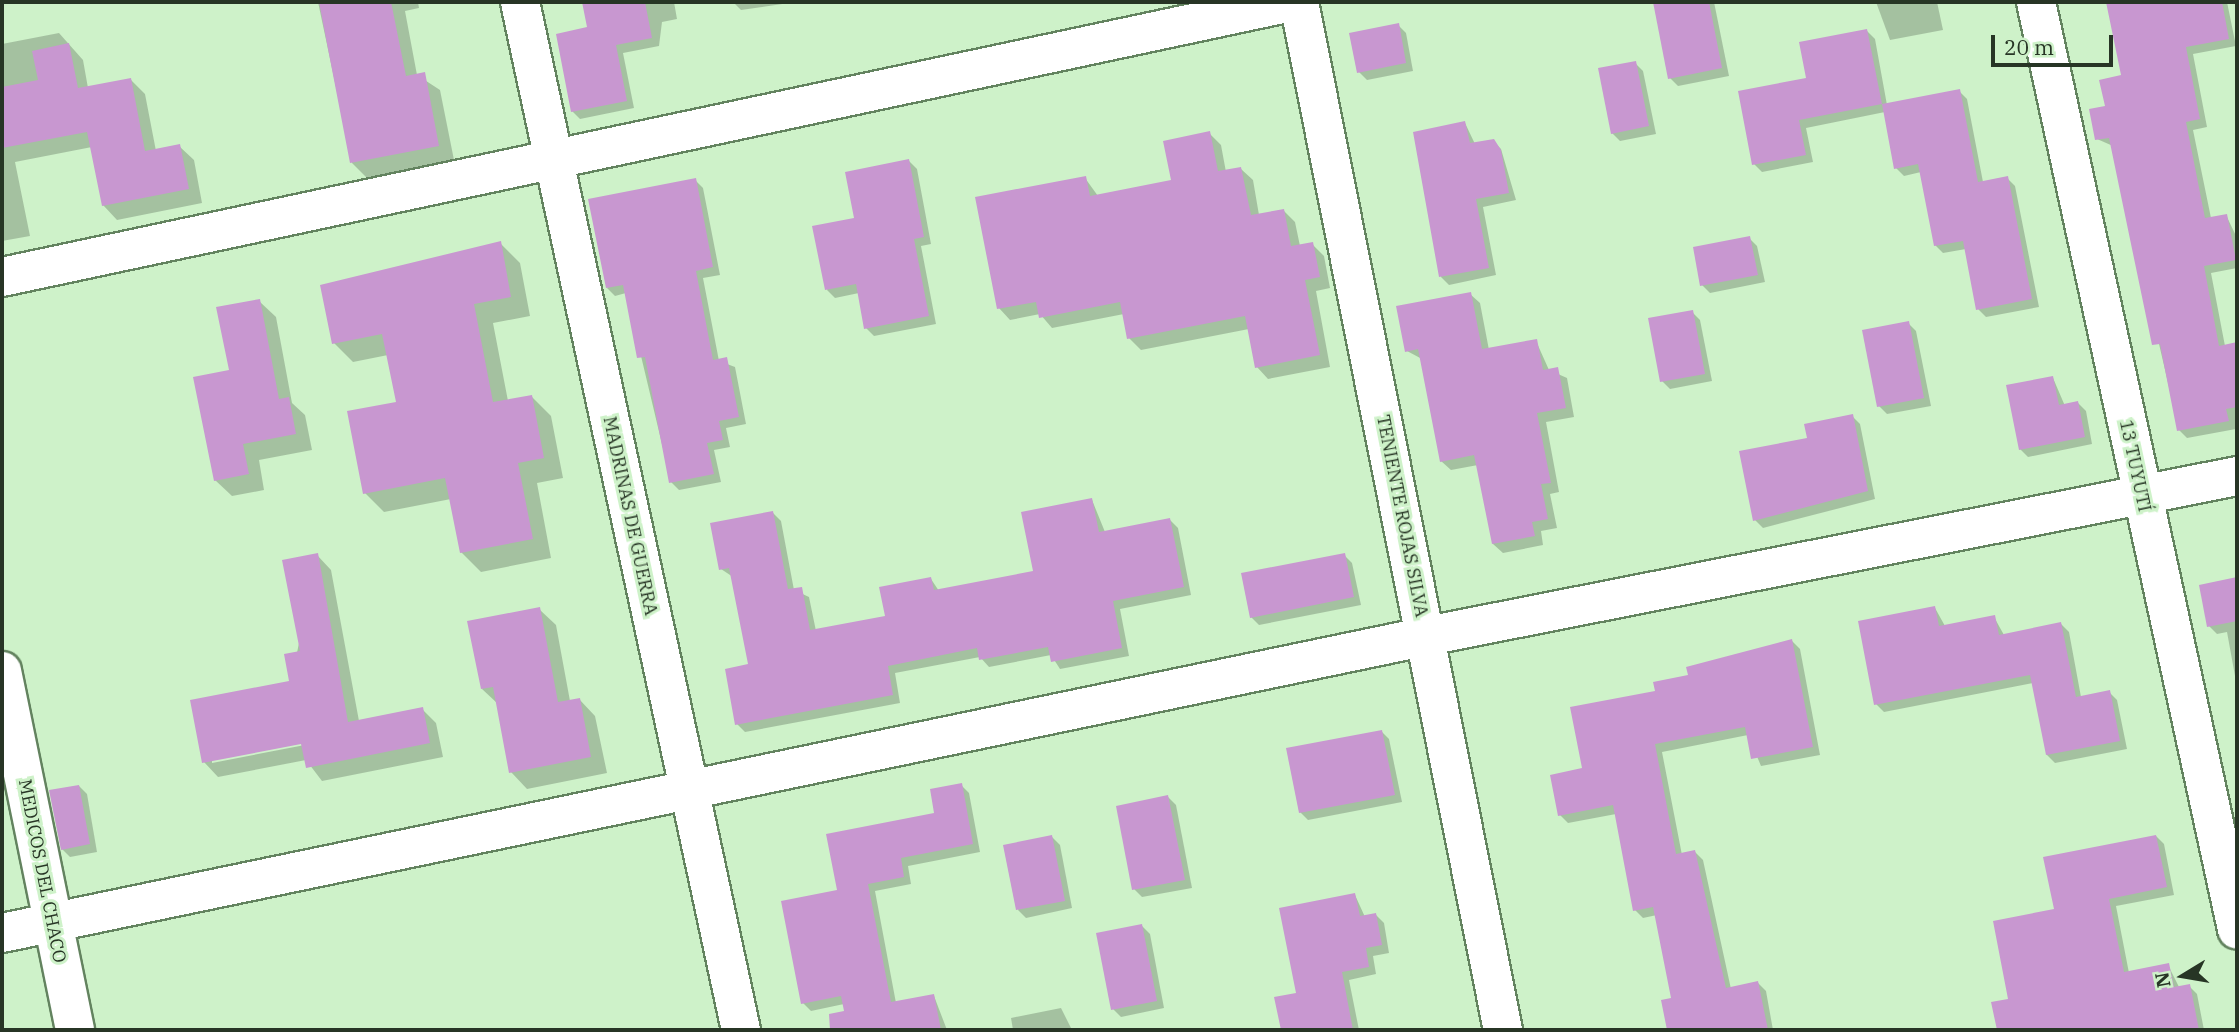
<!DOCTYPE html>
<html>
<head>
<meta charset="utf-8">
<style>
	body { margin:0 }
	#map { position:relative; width:2239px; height:1032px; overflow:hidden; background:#cef2c9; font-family:"IBM Plex Serif",serif }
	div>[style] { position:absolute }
	.shadow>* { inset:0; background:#0003 }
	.building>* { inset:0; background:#c897d0 }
	.roads { filter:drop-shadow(2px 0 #63835f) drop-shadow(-2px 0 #63835f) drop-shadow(0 2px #63835f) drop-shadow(0 -2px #63835f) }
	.street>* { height:38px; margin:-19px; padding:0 19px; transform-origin:19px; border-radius:19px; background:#fff }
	span { translate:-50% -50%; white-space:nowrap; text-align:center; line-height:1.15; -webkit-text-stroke:6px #cef2c9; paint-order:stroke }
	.street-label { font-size:18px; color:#273525 }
	.frame { position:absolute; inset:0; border:4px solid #273525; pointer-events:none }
	.north { position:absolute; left:2148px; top:941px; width:70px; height:70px; -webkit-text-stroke:5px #cef2c9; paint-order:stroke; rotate:259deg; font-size:19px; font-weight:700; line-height:28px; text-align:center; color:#273525 }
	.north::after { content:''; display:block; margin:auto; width:24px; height:32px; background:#273525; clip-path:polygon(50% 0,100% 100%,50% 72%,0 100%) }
	.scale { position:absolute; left:1991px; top:35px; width:122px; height:32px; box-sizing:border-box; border:4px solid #273525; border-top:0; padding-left:9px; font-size:21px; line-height:24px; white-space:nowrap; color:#273525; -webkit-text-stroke:5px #cef2c9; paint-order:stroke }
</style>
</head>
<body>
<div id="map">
	<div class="shadow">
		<div style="clip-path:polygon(318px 2px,418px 2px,419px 8px,405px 11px,417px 75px,440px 90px,454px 160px,368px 179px,352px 163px)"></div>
		<div style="clip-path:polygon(584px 2px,674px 2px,677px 19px,662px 22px,659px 46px,623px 53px,634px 108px,580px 119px,572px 111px,589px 29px)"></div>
		<div style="clip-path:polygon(733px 2px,796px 2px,741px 10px)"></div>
		<div style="clip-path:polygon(1714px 2px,1729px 76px,1678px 86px,1670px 78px,1655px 3px)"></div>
		<div style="clip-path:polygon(1876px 2px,1937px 2px,1943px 30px,1890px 40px)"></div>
		<div style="clip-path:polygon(2107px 2px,2227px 2px,2236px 46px,2193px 54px,2207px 127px,2193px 130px,2211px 218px,2226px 215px,2237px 238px,2237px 268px,2211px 273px,2225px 346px,2237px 344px,2236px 429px,2187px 438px,2179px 430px,2113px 146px,2097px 139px,2123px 77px)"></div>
		<div style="clip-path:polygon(1398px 25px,1406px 33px,1413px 71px,1367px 80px,1359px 72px)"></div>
		<div style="clip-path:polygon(1867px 31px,1875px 39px,1887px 105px,1959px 91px,1967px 99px,1983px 182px,2007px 178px,2015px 186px,2039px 307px,1986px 317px,1978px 309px,1966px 249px,1943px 253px,1935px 245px,1921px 172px,1904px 176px,1896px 168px,1885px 112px,1806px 128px,1813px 162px,1762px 172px,1754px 164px,1808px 79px)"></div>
		<div style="clip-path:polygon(59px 33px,83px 60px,88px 88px,131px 80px,145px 94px,156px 151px,179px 146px,194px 160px,202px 203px,117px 220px,103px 205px,92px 147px,15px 162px,30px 236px,2px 241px,2px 44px)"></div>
		<div style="clip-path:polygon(1635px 63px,1643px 71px,1656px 134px,1620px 141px,1612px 133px)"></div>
		<div style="clip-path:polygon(1465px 123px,1475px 144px,1493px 141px,1501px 149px,1516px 200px,1483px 207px,1496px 275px,1449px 285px,1441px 277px)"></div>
		<div style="clip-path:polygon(1209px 133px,1221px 145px,1226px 172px,1241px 169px,1253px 180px,1259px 215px,1284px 211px,1295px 222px,1300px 246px,1312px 244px,1324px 256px,1330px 288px,1316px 291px,1330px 367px,1268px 379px,1257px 367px,1249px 329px,1141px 350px,1129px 338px,1124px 314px,1052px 328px,1040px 314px,1010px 320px,999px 308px,1085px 178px,1098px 196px,1173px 182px)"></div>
		<div style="clip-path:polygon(909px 161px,917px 169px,931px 244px,921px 246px,936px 324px,874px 336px,866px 328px,859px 293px,835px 298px,827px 290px,856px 219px)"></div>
		<div style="clip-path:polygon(695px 180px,703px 188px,720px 275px,703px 278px,719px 361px,735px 367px,746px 424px,726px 428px,730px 447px,714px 450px,721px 482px,679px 490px,671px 482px,626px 293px,615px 296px,607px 288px)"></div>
		<div style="clip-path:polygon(1749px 238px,1757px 246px,1765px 282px,1710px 293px,1702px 285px)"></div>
		<div style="clip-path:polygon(500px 243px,520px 263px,530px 316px,493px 323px,508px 401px,531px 396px,551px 416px,563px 478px,537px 483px,551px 558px,481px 572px,461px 552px,451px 499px,384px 512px,365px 493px,398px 403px,388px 355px,353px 362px,334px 343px)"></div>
		<div style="clip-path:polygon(1470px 294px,1480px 303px,1489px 350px,1536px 341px,1549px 370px,1567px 378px,1574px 417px,1546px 422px,1559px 492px,1550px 494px,1557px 528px,1541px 531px,1543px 545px,1503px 553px,1493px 544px,1478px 465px,1451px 470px,1441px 461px,1422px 359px,1407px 351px)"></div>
		<div style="clip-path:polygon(259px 301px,276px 317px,292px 403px,305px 415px,312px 450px,259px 460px,264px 490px,232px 496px,215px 480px,231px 371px)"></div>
		<div style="clip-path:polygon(1692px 312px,1700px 320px,1712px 381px,1670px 389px,1662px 381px)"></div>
		<div style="clip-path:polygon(1908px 323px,1916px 331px,1931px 406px,1887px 414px,1879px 406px)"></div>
		<div style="clip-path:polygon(2053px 378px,2065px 406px,2078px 403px,2086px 411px,2092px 444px,2028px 457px,2020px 449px)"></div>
		<div style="clip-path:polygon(1852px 416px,1860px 424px,1875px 499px,1763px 528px,1755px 520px,1809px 439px)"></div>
		<div style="clip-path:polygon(1092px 500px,1105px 532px,1170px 520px,1178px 528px,1191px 595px,1120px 609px,1129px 656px,1060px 669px,1051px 655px,989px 667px,980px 657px,895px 673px,900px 703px,745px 732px,737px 724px,750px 666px,733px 577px,721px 569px,773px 513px,781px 521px,794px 590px,809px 597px,816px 631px,887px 617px,931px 579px,939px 591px,1035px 572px)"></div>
		<div style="clip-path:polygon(evenodd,317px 555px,331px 570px,359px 721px,422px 709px,436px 723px,443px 757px,322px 781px,306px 760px,218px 777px,204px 762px,291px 682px,317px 555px,310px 741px,310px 744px,212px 763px,212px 759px,310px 741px)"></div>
		<div style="clip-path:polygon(1344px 555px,1352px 563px,1361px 605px,1259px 625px,1251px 617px)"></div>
		<div style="clip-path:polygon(2237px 579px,2237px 687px,2227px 632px,2217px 634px,2209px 626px,2201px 586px)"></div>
		<div style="clip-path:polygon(1935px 608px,1945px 626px,1994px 617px,2004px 635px,2061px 624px,2069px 632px,2081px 697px,2109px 692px,2117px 700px,2127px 749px,2055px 763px,2047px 755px,2033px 683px,1884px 712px,1876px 704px)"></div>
		<div style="clip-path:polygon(539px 609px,556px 625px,570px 701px,579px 699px,595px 716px,607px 773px,527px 789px,511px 772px,498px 704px,482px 689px)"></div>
		<div style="clip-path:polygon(1792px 641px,1800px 649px,1820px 755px,1761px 766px,1748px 735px,1662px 752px,1682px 855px,1695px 852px,1703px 860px,1731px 989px,1758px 983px,1766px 991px,1773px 1030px,1669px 1030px,1663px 1002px,1673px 1000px,1657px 915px,1643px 918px,1635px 910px,1616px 814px,1568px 823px,1560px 815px,1584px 770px,1657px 692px)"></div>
		<div style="clip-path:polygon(1381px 731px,1389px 739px,1402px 802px,1308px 820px,1300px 812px)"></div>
		<div style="clip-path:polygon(961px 785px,969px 793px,980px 852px,908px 866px,911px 884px,875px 891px,896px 1003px,934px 996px,947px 1030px,849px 1030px,844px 1004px,811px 1011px,803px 1003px,839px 891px,936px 814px)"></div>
		<div style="clip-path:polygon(79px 786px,87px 794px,97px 852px,70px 857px,62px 849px)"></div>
		<div style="clip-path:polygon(1168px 797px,1176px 805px,1192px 888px,1142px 897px,1134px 889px)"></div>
		<div style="clip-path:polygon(2156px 836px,2164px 844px,2174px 895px,2116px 906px,2129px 973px,2168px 965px,2179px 987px,2189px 986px,2197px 994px,2204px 1030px,1998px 1030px,1993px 1003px,2010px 1000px,2056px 911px)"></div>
		<div style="clip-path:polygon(1052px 837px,1060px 845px,1072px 908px,1026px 918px,1018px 910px)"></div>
		<div style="clip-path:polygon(1355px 895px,1365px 917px,1376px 915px,1384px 923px,1389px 953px,1373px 956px,1376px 974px,1349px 980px,1359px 1030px,1283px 1030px,1277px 999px,1298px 994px)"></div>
		<div style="clip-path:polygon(1142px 926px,1150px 934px,1164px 1008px,1121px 1017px,1113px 1009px)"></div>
		<div style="clip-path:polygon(1061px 1008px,1072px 1030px,1013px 1030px,1011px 1018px)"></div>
	</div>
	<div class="building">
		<div style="clip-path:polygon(319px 2px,391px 2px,406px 76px,425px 72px,439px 146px,350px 163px)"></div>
		<div style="clip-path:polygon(582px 2px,645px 2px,652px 38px,616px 45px,627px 101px,571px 112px,556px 34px,587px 27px)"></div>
		<div style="clip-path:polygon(1653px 2px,1709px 2px,1722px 68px,1668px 79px)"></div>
		<div style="clip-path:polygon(2106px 2px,2222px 2px,2229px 39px,2186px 47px,2200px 119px,2186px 122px,2205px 218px,2227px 214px,2236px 260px,2204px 266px,2219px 346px,2237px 342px,2237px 407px,2226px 409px,2229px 421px,2177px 431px,2160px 344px,2152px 345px,2109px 138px,2095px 140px,2089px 109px,2105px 106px,2099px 80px,2121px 75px)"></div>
		<div style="clip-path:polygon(1399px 23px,1406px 63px,1357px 73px,1349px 33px)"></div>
		<div style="clip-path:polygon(1867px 29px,1882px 104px,1799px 120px,1806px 155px,1752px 165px,1738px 91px,1806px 78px,1799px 42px)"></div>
		<div style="clip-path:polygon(69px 43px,78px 88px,131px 78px,145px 151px,180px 144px,189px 189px,102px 206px,87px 132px,2px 148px,2px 87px,38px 80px,32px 51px)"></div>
		<div style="clip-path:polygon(1636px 61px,1649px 126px,1611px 134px,1598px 68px)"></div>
		<div style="clip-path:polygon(1960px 89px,1978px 182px,2008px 176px,2032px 299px,1976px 310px,1963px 241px,1934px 246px,1918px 164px,1894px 169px,1882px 104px)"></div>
		<div style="clip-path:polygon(1465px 121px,1470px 143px,1494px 139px,1501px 150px,1509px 193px,1476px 199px,1489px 268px,1439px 277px,1413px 132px)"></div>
		<div style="clip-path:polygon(1210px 131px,1218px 171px,1241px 167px,1251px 215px,1284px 209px,1291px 246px,1313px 242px,1320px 277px,1305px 280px,1320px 355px,1255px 368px,1245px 316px,1127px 339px,1120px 302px,1039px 318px,1036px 302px,997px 309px,975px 197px,1086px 176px,1090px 196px,1171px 180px,1163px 141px)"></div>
		<div style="clip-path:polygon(909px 159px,924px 237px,914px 239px,929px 316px,864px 329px,856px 284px,825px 290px,812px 226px,854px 218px,845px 172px)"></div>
		<div style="clip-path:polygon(696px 178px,713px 267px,696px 271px,713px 360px,727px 357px,739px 417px,719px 421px,723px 440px,707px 443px,714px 474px,669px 483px,645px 357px,637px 358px,623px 285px,606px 288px,588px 199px)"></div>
		<div style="clip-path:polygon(1750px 236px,1758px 275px,1700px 286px,1693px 247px)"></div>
		<div style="clip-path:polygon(501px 241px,511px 297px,474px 304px,493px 402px,532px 395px,544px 458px,518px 463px,533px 539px,460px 553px,445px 478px,363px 494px,347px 411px,396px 402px,382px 334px,332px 344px,320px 285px)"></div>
		<div style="clip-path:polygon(1471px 292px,1482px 349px,1537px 339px,1543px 370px,1558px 367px,1566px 408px,1537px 413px,1551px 483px,1541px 484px,1548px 519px,1532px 522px,1535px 536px,1492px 544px,1474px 455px,1440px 462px,1418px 349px,1405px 352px,1396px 306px)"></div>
		<div style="clip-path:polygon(260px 299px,279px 399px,289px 397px,296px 434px,243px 444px,249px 474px,214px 481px,193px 377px,229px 370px,216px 307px)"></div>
		<div style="clip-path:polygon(1693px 310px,1705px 374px,1660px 382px,1648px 318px)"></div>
		<div style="clip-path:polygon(1909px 321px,1924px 398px,1877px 407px,1862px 330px)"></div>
		<div style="clip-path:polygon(2053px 376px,2059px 405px,2078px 401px,2085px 437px,2019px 450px,2006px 385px)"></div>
		<div style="clip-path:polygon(1853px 414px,1868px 491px,1753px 521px,1739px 451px,1807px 438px,1804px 424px)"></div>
		<div style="clip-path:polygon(1092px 498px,1099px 532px,1170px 518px,1184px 587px,1113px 601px,1122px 648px,1051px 662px,1048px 647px,979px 660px,977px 648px,888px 666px,893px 695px,735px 725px,725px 669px,748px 664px,729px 568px,719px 570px,710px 523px,773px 511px,788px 589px,802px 587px,810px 630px,885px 616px,879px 587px,931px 577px,934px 590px,1033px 571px,1021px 512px)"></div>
		<div style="clip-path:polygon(318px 553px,348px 722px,423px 707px,430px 743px,306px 768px,301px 744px,202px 763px,190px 700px,289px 681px,284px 654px,300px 651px,282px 560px)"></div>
		<div style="clip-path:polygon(1345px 553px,1354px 597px,1250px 618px,1241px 573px)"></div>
		<div style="clip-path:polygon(2237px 577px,2237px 621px,2207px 627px,2199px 585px)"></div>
		<div style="clip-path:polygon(1935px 606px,1939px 626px,1995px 615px,1999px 635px,2061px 622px,2076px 697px,2110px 690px,2120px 741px,2046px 755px,2030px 675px,1874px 705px,1858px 621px)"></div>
		<div style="clip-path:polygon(540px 607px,558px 702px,580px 698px,591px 757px,509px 773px,493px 687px,481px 689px,467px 621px)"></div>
		<div style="clip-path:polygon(1792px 639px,1813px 747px,1751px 759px,1745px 727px,1655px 744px,1676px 854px,1695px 850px,1726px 988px,1758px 981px,1768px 1030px,1667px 1030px,1661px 1000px,1671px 998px,1653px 907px,1633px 911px,1613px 805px,1558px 816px,1550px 775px,1582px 768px,1570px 707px,1655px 691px,1653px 682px,1688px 675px,1686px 667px)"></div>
		<div style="clip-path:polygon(1382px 730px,1395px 795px,1299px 813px,1286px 748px)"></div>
		<div style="clip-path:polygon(962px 783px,973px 844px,901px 858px,904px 877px,868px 884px,891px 1002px,934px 994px,941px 1030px,830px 1030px,829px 1014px,844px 1011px,841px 996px,801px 1004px,781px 901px,837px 890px,826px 834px,934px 813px,930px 789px)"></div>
		<div style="clip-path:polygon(79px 785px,90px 844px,61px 850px,49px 790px)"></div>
		<div style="clip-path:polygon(1168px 795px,1185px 880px,1132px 890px,1116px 806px)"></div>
		<div style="clip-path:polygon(1052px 835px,1065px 901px,1016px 910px,1003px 845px)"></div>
		<div style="clip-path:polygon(2156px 835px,2167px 887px,2109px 899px,2124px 972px,2169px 963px,2174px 987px,2190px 984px,2199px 1030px,1997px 1030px,1991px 1002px,2008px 999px,1993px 921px,2054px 909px,2043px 857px)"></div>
		<div style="clip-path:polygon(1355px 893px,1360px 916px,1376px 913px,1382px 945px,1366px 948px,1369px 967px,1342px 972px,1353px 1030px,1281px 1030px,1274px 997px,1296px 993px,1279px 908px)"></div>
		<div style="clip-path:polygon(1142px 924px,1157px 1001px,1111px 1010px,1096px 933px)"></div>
	</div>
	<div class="roads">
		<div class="street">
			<div style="left:520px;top:2px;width:1051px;rotate:77.87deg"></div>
			<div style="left:1299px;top:2px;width:1048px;rotate:78.78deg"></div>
			<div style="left:2036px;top:2px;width:949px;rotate:77.77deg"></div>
			<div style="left:2px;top:277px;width:1318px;rotate:-12.04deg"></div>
			<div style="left:2px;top:671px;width:366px;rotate:78.5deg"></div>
			<div style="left:2px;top:933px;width:1456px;rotate:-11.77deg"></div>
			<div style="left:1427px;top:636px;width:826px;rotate:-11.17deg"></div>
		</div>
	</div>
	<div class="street-label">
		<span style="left:2135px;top:466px;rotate:78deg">13 TUYUTÍ</span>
		<span style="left:630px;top:516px;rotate:78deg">MADRINAS DE GUERRA</span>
		<span style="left:1402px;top:516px;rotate:79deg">TENIENTE ROJAS SILVA</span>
		<span style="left:42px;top:871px;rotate:79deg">MEDICOS DEL CHACO</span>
	</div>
	<div class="frame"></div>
	<div class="north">N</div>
	<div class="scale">20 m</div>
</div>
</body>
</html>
